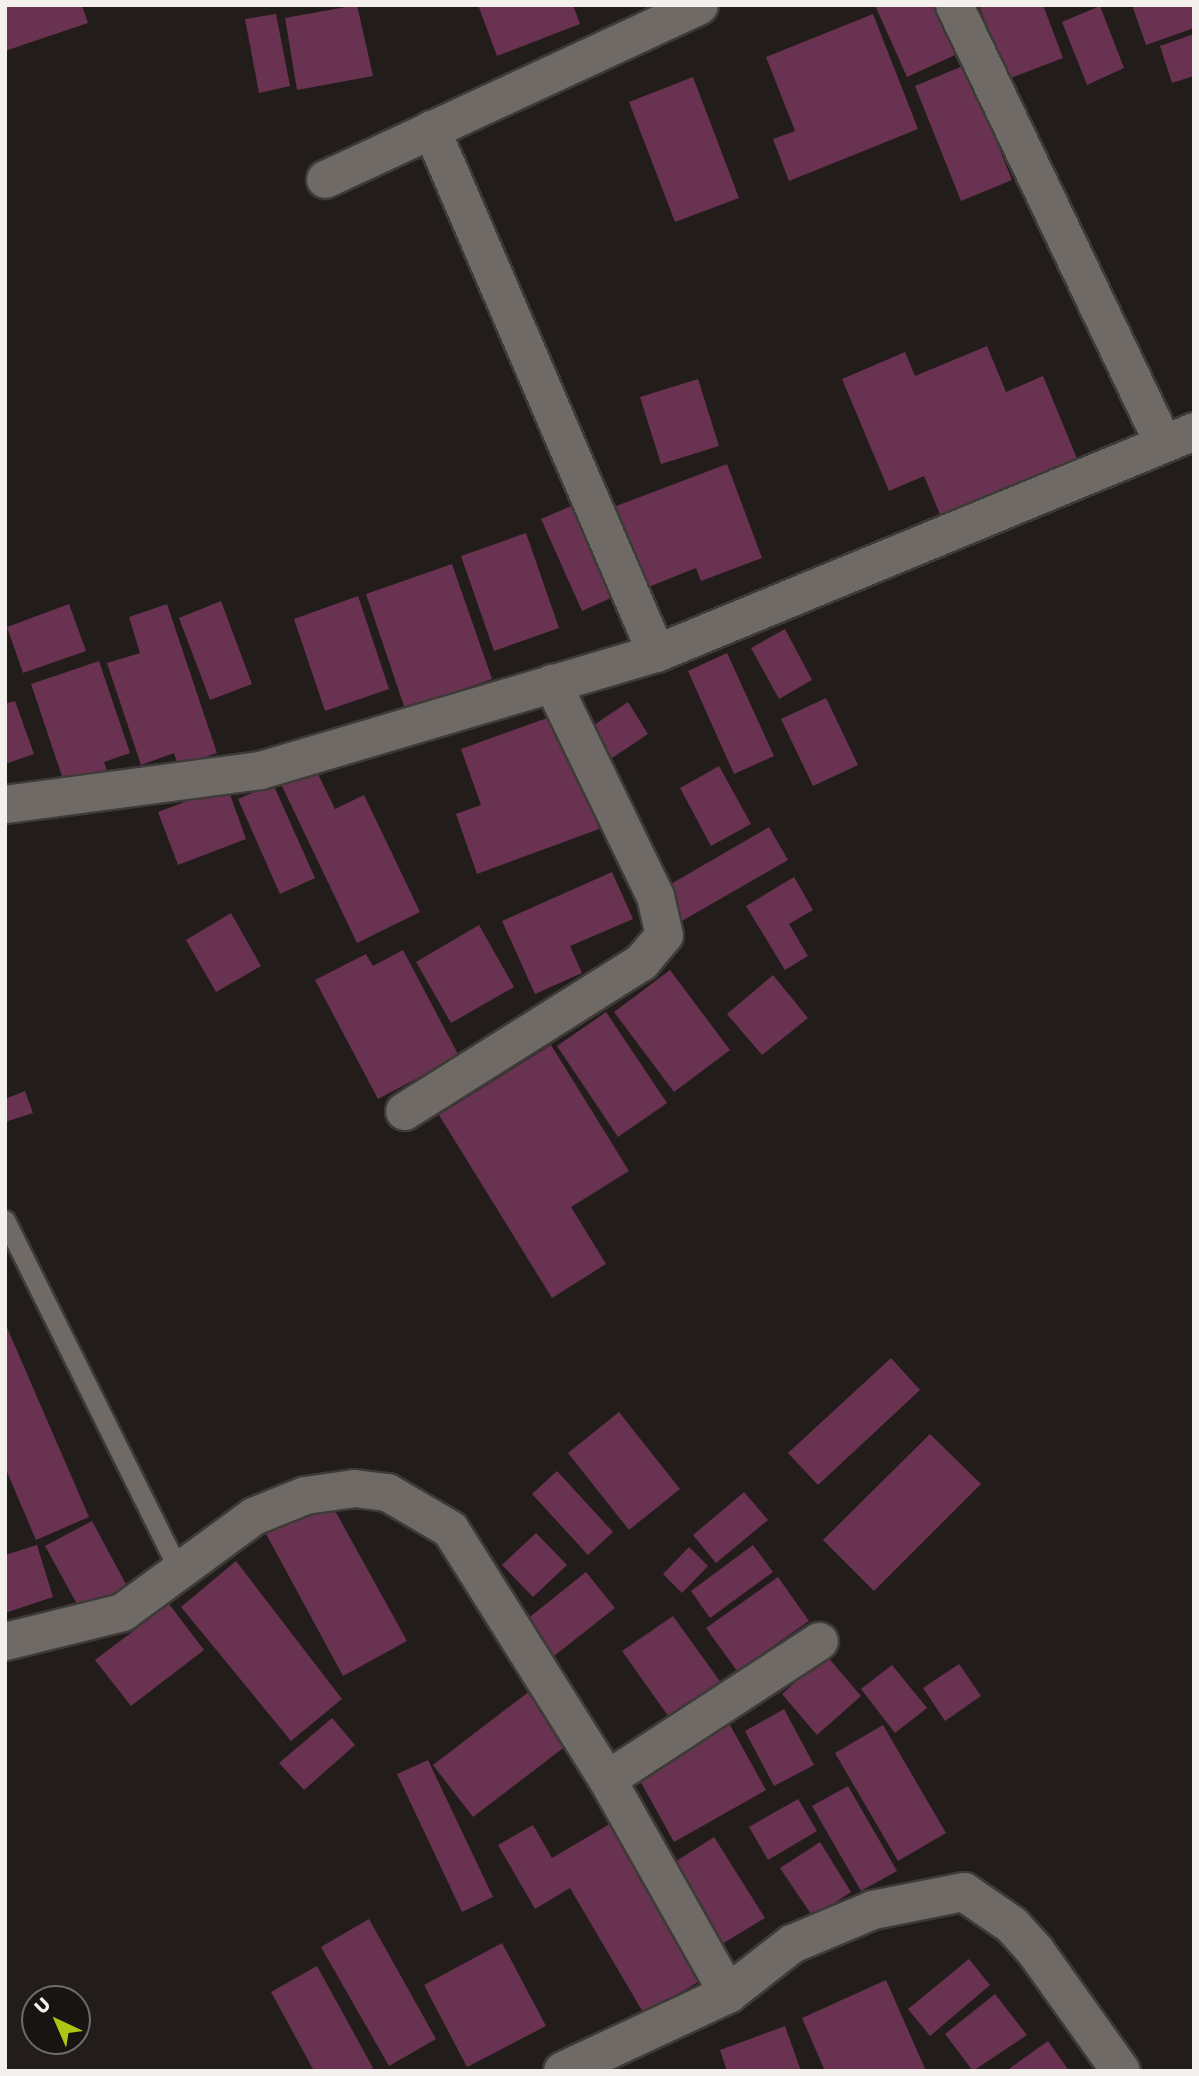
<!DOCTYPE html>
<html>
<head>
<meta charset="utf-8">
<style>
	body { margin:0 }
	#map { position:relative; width:1199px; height:2076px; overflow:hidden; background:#221d1a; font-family:Poppins,sans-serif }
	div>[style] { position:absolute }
	.building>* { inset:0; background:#693251 }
	.roads { filter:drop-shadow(2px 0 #3e3a38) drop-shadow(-2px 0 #3e3a38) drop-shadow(0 2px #3e3a38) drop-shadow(0 -2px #3e3a38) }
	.service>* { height:19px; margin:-9.5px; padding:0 9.5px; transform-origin:9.5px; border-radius:9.5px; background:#706a66 }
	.minor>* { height:37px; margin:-18.5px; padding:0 18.5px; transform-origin:18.5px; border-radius:18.5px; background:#706a66 }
	.tertiary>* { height:38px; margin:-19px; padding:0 19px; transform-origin:19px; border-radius:19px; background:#706a66 }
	span { translate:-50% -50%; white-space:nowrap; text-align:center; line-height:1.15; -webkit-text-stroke:7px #181411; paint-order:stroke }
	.frame { position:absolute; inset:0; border:7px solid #f4f0ee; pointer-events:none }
	.north { position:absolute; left:21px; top:1985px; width:70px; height:70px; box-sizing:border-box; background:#181411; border:2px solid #706c69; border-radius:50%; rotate:316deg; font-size:19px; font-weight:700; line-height:28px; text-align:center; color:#f4f0ee }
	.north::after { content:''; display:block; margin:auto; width:24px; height:32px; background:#acc613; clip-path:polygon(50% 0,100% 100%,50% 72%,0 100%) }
</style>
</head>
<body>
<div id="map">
	<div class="building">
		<div style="clip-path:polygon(5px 5px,82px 5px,88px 23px,5px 51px)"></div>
		<div style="clip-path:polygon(357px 5px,373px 76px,297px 90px,285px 18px)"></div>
		<div style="clip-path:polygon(478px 5px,573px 5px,580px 24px,497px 56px)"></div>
		<div style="clip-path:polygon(875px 5px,933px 5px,955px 55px,907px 77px)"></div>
		<div style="clip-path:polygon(979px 5px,1043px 5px,1063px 58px,1008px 79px)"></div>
		<div style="clip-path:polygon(1132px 5px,1194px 5px,1194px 28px,1146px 45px)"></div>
		<div style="clip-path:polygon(1100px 6px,1124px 68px,1087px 85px,1062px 22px)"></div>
		<div style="clip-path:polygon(276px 14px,290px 86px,259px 93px,245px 19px)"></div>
		<div style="clip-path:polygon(873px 14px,918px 129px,789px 181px,773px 139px,795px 131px,766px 57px)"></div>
		<div style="clip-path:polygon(1194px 34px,1194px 76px,1172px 83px,1160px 46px)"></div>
		<div style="clip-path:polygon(965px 65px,1012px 180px,961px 201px,915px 86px)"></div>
		<div style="clip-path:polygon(693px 77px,739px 198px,675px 222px,629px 102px)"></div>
		<div style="clip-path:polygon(987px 346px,1006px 392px,1043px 376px,1078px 461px,942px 519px,924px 476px,889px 491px,842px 379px,905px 352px,915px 376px)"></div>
		<div style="clip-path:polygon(698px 379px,719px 446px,661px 464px,640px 397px)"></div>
		<div style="clip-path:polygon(727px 464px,762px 558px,701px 581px,696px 568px,641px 590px,611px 508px)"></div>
		<div style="clip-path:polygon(585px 500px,626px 591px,582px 611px,541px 519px)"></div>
		<div style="clip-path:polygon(526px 533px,559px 628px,494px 651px,461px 556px)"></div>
		<div style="clip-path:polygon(452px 564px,492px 679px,405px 709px,366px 594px)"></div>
		<div style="clip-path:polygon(358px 596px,389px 689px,325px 711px,294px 619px)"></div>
		<div style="clip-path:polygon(221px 601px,252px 684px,210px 700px,179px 618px)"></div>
		<div style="clip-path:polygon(69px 604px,86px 651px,23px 673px,7px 627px)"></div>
		<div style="clip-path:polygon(167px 604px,217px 753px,178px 766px,174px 753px,141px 765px,107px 663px,140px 653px,129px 617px)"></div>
		<div style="clip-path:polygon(785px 629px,812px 680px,779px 699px,751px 648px)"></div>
		<div style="clip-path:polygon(727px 653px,774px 756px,734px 774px,688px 671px)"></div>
		<div style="clip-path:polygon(99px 661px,130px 753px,104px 762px,107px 771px,65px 785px,31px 684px)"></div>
		<div style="clip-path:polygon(826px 698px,858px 765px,813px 786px,781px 719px)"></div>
		<div style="clip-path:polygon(15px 701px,34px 754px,5px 764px,5px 704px)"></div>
		<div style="clip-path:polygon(628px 702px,648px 734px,612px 758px,591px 727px)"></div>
		<div style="clip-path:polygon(558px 714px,599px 829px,477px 874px,456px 814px,481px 805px,461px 749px)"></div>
		<div style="clip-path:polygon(719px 766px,751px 824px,711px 846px,680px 788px)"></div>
		<div style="clip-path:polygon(315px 768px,335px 809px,364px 795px,420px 912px,357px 943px,281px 784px)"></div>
		<div style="clip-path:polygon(273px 784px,315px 878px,280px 894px,238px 799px)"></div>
		<div style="clip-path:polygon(227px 786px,246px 839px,178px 865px,158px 812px)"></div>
		<div style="clip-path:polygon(769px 827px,788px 860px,682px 921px,664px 888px)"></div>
		<div style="clip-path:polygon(612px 872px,633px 919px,570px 946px,582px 973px,535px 994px,502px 921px)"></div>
		<div style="clip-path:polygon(794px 877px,813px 910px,789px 924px,808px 956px,785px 970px,746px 906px)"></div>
		<div style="clip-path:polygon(231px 913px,261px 966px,216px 992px,186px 940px)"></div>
		<div style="clip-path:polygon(479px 925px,514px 987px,451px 1023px,416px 962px)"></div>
		<div style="clip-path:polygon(403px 950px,459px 1056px,378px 1099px,315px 980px,366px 954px,373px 966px)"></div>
		<div style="clip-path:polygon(670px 970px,730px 1050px,674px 1092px,614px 1012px)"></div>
		<div style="clip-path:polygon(773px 975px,808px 1018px,762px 1055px,727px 1014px)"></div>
		<div style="clip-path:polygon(606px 1012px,667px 1103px,618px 1137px,557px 1046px)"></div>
		<div style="clip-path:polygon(551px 1045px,629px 1171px,571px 1207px,606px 1264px,552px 1298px,439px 1115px)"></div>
		<div style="clip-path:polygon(25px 1091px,33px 1113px,5px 1122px,5px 1099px)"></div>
		<div style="clip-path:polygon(5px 1323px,89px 1517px,36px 1540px,5px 1467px)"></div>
		<div style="clip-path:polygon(891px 1358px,920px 1390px,818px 1485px,788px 1453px)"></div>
		<div style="clip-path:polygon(619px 1412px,680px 1489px,629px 1530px,568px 1453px)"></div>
		<div style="clip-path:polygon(930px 1434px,981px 1484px,874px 1591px,823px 1540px)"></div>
		<div style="clip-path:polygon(557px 1471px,613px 1532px,588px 1555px,532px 1494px)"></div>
		<div style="clip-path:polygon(744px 1492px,768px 1520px,716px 1563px,693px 1535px)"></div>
		<div style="clip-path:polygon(328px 1498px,407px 1641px,343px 1676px,265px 1532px)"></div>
		<div style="clip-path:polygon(92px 1521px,128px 1588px,82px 1613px,45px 1546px)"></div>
		<div style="clip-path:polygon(536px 1533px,567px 1565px,533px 1597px,502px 1565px)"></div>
		<div style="clip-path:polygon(37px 1545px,53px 1597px,5px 1613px,5px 1555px)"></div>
		<div style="clip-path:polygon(753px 1545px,773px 1572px,710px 1618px,691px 1591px)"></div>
		<div style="clip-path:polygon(689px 1547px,708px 1566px,682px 1593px,663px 1574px)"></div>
		<div style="clip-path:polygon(236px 1561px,342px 1699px,291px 1741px,181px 1607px)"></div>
		<div style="clip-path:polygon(586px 1572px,615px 1608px,554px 1656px,526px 1620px)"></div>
		<div style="clip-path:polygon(778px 1577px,809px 1621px,737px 1671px,706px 1628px)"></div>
		<div style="clip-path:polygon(169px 1604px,204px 1650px,131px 1706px,95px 1660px)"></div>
		<div style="clip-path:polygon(673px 1616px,727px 1691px,676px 1727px,622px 1651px)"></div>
		<div style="clip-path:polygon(826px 1655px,861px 1696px,817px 1735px,782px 1694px)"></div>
		<div style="clip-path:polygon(959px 1664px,981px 1696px,945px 1721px,923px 1688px)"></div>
		<div style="clip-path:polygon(892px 1665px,927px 1708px,895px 1733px,861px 1689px)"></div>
		<div style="clip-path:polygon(535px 1687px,575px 1739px,473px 1817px,433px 1765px)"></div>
		<div style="clip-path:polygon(784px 1709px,814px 1765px,774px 1786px,745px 1731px)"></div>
		<div style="clip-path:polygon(332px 1718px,355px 1745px,304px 1790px,279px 1763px)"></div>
		<div style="clip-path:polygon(730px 1725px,766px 1790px,674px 1842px,638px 1777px)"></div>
		<div style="clip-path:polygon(883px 1725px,946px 1833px,898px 1861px,835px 1753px)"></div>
		<div style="clip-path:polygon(428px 1760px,493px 1897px,462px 1912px,397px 1774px)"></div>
		<div style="clip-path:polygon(848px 1786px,897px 1871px,861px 1891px,812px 1806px)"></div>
		<div style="clip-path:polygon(798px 1799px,817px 1831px,768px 1860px,749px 1827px)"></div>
		<div style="clip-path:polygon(613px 1822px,705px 1978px,644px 2014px,570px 1888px,535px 1909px,498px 1845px,533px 1825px,552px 1858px)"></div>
		<div style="clip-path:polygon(714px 1837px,765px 1918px,717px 1947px,667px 1867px)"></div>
		<div style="clip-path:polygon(820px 1842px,851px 1892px,813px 1917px,780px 1868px)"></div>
		<div style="clip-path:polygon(369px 1919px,436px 2039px,389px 2066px,321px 1947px)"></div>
		<div style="clip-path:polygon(502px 1943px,546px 2026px,467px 2067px,424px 1985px)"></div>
		<div style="clip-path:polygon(969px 1959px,990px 1985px,930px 2036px,908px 2009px)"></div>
		<div style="clip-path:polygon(317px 1966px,373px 2068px,367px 2071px,314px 2071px,271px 1992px)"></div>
		<div style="clip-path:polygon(886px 1980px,926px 2071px,825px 2071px,802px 2018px)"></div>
		<div style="clip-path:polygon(995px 1994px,1027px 2035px,973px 2071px,945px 2034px)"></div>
		<div style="clip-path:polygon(785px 2026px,801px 2071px,727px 2071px,720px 2050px)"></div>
		<div style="clip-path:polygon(1048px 2041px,1069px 2071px,1006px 2071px)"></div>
	</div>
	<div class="roads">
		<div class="service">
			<div style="left:5px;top:1220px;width:393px;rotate:63.6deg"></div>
		</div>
		<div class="minor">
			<div style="left:954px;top:5px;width:486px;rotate:64.5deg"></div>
			<div style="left:431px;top:129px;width:570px;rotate:66.76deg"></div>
			<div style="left:325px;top:179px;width:412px;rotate:-24.9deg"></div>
			<div style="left:5px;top:804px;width:257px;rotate:-7.6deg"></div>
			<div style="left:260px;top:770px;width:413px;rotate:-16.5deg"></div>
			<div style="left:656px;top:653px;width:582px;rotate:-22.42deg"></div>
			<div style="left:404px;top:1111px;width:280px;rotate:-32.2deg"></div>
			<div style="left:641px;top:962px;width:35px;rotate:-50deg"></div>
			<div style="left:664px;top:935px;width:40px;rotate:-103deg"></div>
			<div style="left:655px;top:896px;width:237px;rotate:-115.8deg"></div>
			<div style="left:5px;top:1641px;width:121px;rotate:-13.9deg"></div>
			<div style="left:122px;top:1612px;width:162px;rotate:-36.2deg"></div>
			<div style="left:253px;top:1516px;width:56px;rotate:-22deg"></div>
			<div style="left:305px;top:1495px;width:49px;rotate:-8.1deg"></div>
			<div style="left:354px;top:1488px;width:33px;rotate:7deg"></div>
			<div style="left:387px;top:1492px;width:73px;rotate:30.4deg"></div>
			<div style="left:450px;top:1529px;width:295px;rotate:57.9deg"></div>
			<div style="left:728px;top:1994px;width:247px;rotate:-119.4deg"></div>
			<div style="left:607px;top:1779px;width:253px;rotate:-33.1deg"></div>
		</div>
		<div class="tertiary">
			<div style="left:563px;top:2071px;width:182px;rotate:-25deg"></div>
			<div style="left:728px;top:1994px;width:81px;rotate:-38deg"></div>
			<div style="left:792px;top:1944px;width:88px;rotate:-22.8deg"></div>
			<div style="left:873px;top:1910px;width:93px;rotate:-11.2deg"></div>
			<div style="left:964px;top:1892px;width:58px;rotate:34.5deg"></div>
			<div style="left:1012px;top:1925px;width:36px;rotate:48deg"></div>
			<div style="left:1036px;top:1952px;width:146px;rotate:54.5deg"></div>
		</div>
	</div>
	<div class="frame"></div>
	<div class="north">U</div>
</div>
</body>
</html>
